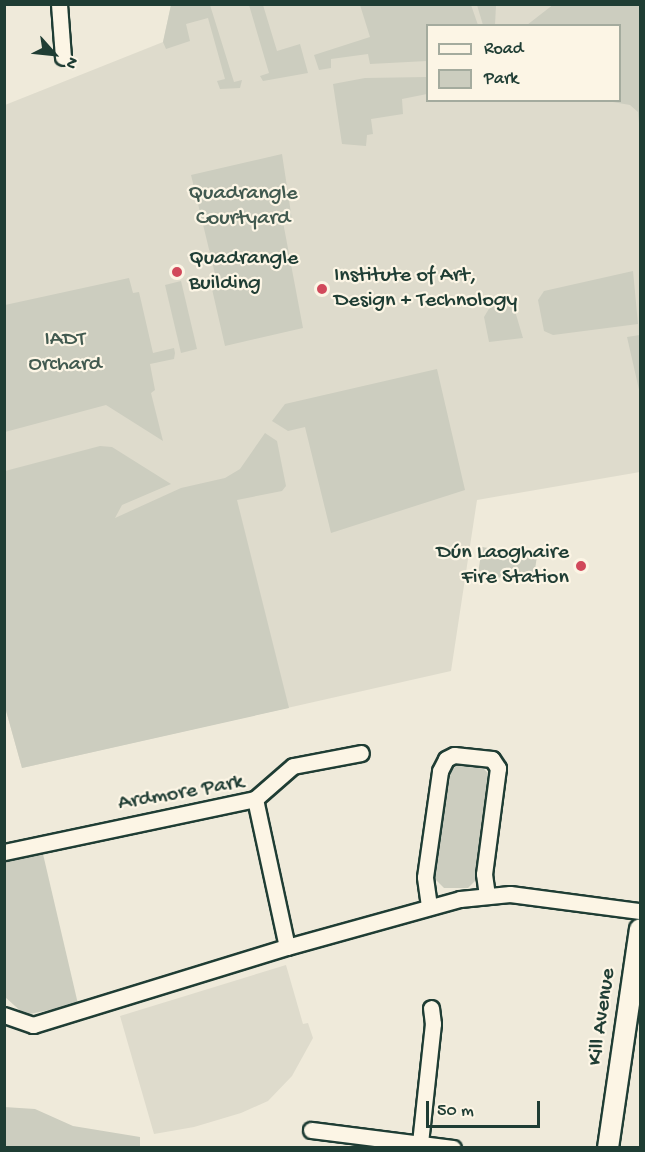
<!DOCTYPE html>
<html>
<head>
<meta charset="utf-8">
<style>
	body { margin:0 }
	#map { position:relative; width:645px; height:1152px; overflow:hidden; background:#efeada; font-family:"Gochi Hand",sans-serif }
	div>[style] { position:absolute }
	.built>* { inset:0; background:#dedbcc }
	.green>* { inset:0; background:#cccdbf }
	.roads { filter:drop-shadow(2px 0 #1f3d34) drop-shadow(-2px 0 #1f3d34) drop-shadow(0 2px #1f3d34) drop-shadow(0 -2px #1f3d34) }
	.minor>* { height:15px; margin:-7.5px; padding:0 7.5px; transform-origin:7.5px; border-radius:7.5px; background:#fcf5e5 }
	.major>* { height:20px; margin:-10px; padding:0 10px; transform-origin:10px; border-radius:10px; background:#fcf5e5 }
	.dots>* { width:16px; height:16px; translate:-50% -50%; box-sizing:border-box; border:3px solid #fcf5e5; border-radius:50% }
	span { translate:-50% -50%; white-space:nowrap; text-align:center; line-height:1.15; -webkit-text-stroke:4.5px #fcf5e5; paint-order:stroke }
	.park-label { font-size:22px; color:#425a50 }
	.poi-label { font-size:22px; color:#1f3d34 }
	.left { translate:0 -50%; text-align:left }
	.right { translate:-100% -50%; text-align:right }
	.street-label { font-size:22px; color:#1f3d34 }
	.frame { position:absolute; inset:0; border:6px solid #1f3d34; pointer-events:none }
	.legend { position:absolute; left:426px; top:24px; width:195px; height:78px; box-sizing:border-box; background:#fcf5e5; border:2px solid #a4ab9e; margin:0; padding:8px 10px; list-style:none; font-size:18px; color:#1f3d34 }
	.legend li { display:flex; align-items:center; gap:12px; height:30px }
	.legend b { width:30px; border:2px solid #a4ab9e }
	.north { position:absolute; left:24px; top:24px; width:60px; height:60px; -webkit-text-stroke:4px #fcf5e5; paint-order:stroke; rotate:117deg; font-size:16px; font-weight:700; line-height:24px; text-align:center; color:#1f3d34 }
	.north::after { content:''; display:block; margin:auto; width:21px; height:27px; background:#1f3d34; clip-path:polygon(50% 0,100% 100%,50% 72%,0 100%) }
	.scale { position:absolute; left:426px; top:1101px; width:114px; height:27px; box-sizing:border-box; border:3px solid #1f3d34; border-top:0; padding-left:8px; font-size:18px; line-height:21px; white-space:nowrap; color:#1f3d34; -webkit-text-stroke:4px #fcf5e5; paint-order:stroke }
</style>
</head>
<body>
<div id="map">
	<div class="built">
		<div style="clip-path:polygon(evenodd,171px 5px,640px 5px,640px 472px,477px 500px,451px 671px,22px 768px,5px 707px,5px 105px,163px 42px,171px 5px,428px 26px,620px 26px,620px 100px,428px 100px,428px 26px)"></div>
		<div style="clip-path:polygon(286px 965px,303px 1024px,308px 1023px,313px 1038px,292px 1076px,268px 1101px,241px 1113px,194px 1127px,154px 1134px,120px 1016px)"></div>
	</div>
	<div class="green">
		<div style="clip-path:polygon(554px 4px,640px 5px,640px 134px,638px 112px,630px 105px,607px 101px,620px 100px,620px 26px,527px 25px)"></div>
		<div style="clip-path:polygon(171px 5px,210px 5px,234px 82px,242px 80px,240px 88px,220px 89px,217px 81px,225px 79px,208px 18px,186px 24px,190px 41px,166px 49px,163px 42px)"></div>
		<div style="clip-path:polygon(249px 5px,263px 5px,277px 51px,300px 44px,308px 73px,263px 81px,260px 76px,269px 73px)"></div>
		<div style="clip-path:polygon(360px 5px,471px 5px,478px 25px,428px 26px,427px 61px,370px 64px,368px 54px,331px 59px,331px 68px,319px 70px,314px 55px,370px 37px)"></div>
		<div style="clip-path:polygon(477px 5px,496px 5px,495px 25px,483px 25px)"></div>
		<div style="clip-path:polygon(427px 77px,427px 94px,402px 99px,403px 114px,371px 119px,373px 134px,367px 135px,366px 146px,342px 144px,333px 84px,365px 78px)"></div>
		<div style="clip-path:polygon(282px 154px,292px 220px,283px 222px,303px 328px,225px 346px,209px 276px,215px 274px,191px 175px)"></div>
		<div style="clip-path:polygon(633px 271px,638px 324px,553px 335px,544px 331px,538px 300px,544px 291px)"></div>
		<div style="clip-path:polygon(129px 278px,133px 293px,139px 292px,153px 353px,174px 348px,175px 353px,174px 359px,150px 364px,155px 390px,151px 393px,163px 441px,106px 405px,5px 432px,5px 305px)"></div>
		<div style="clip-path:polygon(181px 281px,197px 349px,181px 353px,165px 285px)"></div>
		<div style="clip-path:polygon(512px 301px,523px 338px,489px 342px,484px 317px,490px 307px)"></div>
		<div style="clip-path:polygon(640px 335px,640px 394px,627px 337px)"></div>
		<div style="clip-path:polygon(437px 369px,465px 490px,331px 533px,305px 427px,288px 431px,272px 421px,285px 404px)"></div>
		<div style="clip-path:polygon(265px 433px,277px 441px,286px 486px,282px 491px,237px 500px,289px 708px,22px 768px,5px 707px,5px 471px,100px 446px,112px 447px,171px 484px,122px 505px,115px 518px,181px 488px,225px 478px,240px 469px)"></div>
		<div style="clip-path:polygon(482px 547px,537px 556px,533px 583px,478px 574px)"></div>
		<div style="clip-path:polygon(458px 765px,482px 767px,491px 776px,475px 881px,468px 888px,444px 888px,434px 878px,451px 770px)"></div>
		<div style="clip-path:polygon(43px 854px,78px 1004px,25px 1015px,5px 997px,4px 862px)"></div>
		<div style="clip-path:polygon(4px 1107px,35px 1109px,73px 1126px,140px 1137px,140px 1147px,5px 1147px)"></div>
	</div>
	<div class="roads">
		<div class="minor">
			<div style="left:59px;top:4px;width:53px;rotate:85.7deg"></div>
			<div style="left:255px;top:799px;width:50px;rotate:-41deg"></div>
			<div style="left:293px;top:766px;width:69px;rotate:-10.8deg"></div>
			<div style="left:4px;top:852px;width:257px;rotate:-11.9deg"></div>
			<div style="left:255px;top:799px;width:151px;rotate:77.8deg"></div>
			<div style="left:429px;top:906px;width:29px;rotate:-98deg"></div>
			<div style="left:425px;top:877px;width:107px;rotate:-81.9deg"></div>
			<div style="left:440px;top:771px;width:13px;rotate:-63deg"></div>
			<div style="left:446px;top:759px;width:9px;rotate:-27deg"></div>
			<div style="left:454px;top:755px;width:38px;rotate:6deg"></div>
			<div style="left:492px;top:759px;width:11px;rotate:56deg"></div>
			<div style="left:498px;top:768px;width:107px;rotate:97.5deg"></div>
			<div style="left:484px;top:874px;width:21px;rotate:82deg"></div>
			<div style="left:4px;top:1015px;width:31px;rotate:19deg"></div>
			<div style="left:33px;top:1025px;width:266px;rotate:-17.1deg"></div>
			<div style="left:287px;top:947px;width:180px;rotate:-15.5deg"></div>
			<div style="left:460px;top:899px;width:50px;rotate:-5.7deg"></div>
			<div style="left:510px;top:894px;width:131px;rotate:7.5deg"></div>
			<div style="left:311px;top:1130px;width:143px;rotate:7.2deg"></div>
			<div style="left:420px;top:1143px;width:120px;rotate:-83.8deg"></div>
			<div style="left:433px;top:1024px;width:16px;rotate:-97deg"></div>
		</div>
		<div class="major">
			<div style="left:608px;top:1148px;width:221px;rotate:-81.7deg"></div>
		</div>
	</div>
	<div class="dots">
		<div style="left:177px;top:272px;background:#d1495b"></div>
		<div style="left:322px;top:289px;background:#d1495b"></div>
		<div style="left:581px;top:566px;background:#d1495b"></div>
	</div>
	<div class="park-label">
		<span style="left:243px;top:207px">Quadrangle<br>Courtyard</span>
		<span style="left:65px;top:353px">IADT<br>Orchard</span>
	</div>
	<div class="poi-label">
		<span class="left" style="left:189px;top:272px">Quadrangle<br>Building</span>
		<span class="left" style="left:334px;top:289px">Institute of Art,<br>Design + Technology</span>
		<span class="right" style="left:569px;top:566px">Dún Laoghaire<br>Fire Station</span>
	</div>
	<div class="street-label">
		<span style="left:181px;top:794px;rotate:-10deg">Ardmore Park</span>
		<span style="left:603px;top:1017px;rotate:-82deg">Kill Avenue</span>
	</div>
	<div class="frame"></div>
	<ul class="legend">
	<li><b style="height:8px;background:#fcf5e5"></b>Road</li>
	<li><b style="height:16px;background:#cccdbf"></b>Park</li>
	</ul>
	<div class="north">N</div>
	<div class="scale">50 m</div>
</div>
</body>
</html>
